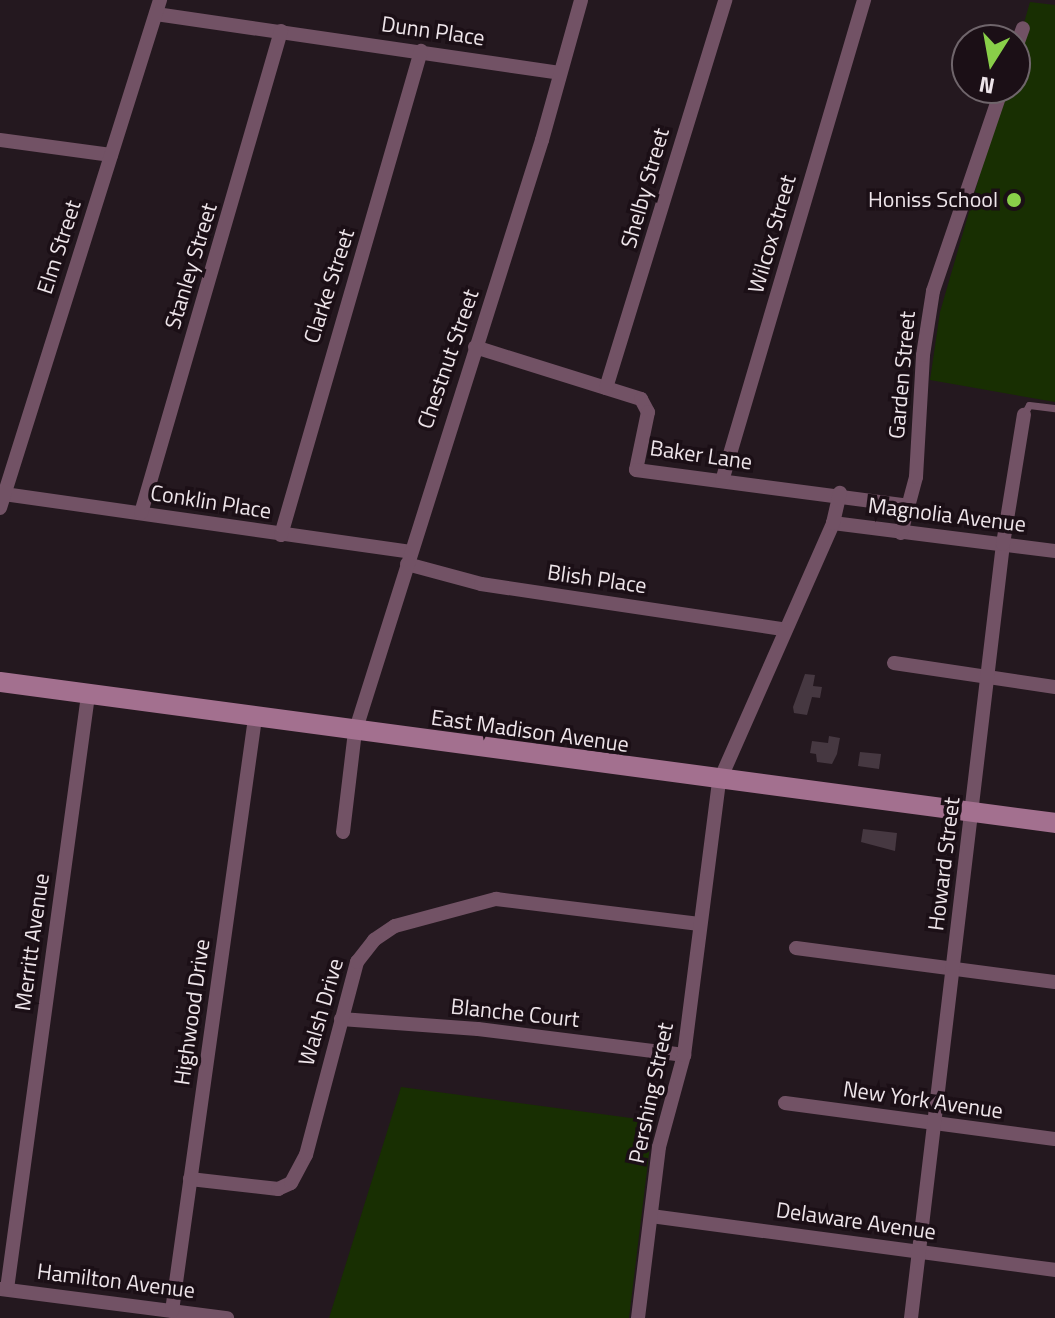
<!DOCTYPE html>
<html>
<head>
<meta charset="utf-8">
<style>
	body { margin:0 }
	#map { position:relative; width:1055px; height:1318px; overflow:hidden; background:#24181f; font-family:"Titillium Web",sans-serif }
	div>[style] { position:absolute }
	.green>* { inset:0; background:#182f02 }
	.building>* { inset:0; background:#463841 }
	.lane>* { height:7px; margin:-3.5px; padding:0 3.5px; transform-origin:3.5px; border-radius:3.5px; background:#725265 }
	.street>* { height:14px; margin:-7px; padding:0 7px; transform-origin:7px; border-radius:7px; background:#725265 }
	.secondary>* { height:20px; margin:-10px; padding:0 10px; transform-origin:10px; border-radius:10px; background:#a3708f }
	.dots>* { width:22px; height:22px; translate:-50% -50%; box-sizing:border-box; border:4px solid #1b0f16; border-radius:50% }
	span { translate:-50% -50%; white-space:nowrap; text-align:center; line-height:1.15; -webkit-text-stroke:7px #1b0f16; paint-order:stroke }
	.street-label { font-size:22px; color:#eee5ea }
	.poi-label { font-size:22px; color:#eee5ea }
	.right { translate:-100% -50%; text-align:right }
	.north { position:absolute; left:951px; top:24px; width:80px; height:80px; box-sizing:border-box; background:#1b0f16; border:2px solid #6f656b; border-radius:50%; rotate:191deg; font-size:22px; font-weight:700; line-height:32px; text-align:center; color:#eee5ea }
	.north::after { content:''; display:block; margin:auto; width:28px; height:36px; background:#89cf49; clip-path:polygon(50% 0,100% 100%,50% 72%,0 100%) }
</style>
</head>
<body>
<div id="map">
	<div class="green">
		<div style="clip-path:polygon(1030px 2px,1055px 5px,1055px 402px,930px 380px,940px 312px,1005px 88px,1015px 88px,1015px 54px)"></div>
		<div style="clip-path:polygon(401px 1087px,653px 1121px,629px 1318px,329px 1318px)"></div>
	</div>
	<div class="building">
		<div style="clip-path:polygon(805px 674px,815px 675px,813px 686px,822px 687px,820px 698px,812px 697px,807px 715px,794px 713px,793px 707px)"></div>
		<div style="clip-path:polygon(829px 736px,840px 738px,837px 754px,832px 764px,817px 762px,816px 754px,810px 753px,812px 741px,828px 743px)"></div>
		<div style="clip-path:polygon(860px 752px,881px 754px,879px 769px,858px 766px)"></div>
		<div style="clip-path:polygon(863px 829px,897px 833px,895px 851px,861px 842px)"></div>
	</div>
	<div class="lane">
		<div style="left:1024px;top:414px;width:10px;rotate:-61deg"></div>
		<div style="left:1029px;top:405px;width:26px;rotate:7deg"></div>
	</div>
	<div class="street">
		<div style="left:156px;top:14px;width:408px;rotate:8.3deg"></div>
		<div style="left:1015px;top:50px;width:23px;rotate:-70deg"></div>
		<div style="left:0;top:140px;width:112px;rotate:7.7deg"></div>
		<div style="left:475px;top:347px;width:174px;rotate:17.4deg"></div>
		<div style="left:641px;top:399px;width:15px;rotate:62deg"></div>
		<div style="left:648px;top:412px;width:59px;rotate:101.7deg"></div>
		<div style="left:636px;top:470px;width:274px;rotate:7.5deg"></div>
		<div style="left:606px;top:388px;width:406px;rotate:-72.9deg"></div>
		<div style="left:722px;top:481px;width:502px;rotate:-73.55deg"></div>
		<div style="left:4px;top:494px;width:411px;rotate:8.1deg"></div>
		<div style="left:0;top:508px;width:533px;rotate:-72.52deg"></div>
		<div style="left:141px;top:513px;width:502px;rotate:-73.8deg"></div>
		<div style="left:833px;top:523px;width:224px;rotate:7.2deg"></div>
		<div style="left:901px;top:533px;width:58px;rotate:-75deg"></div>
		<div style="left:916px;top:477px;width:122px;rotate:-86.7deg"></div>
		<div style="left:923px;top:355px;width:65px;rotate:-81.1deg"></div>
		<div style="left:933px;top:291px;width:214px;rotate:-71.2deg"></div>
		<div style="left:281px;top:535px;width:504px;rotate:-73.87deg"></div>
		<div style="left:407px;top:564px;width:77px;rotate:15.1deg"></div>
		<div style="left:481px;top:584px;width:305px;rotate:8.5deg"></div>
		<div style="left:894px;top:663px;width:163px;rotate:8.5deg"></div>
		<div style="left:343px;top:832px;width:101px;rotate:-83.2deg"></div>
		<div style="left:355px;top:732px;width:621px;rotate:-72.47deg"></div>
		<div style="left:542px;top:140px;width:145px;rotate:-74.4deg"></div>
		<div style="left:796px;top:948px;width:261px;rotate:7.5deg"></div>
		<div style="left:341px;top:1019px;width:137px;rotate:4.2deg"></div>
		<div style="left:478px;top:1029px;width:208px;rotate:7.2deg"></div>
		<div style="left:785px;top:1103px;width:272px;rotate:7.6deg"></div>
		<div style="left:190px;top:1179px;width:89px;rotate:6.5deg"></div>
		<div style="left:278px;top:1189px;width:14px;rotate:-25deg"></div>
		<div style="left:291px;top:1183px;width:32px;rotate:-62deg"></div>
		<div style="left:306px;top:1155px;width:200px;rotate:-75.2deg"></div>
		<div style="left:357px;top:962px;width:28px;rotate:-52deg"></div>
		<div style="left:374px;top:940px;width:25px;rotate:-34deg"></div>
		<div style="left:395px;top:926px;width:105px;rotate:-15deg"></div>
		<div style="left:496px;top:899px;width:205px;rotate:7deg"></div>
		<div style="left:651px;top:1216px;width:408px;rotate:7.6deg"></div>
		<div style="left:0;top:1289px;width:229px;rotate:7.3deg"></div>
		<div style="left:7px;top:1289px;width:599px;rotate:-82.23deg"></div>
		<div style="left:172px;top:1311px;width:599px;rotate:-82.03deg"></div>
		<div style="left:638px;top:1318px;width:172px;rotate:-83deg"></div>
		<div style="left:659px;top:1147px;width:95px;rotate:-74.8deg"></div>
		<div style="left:684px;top:1055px;width:275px;rotate:-82.7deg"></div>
		<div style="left:719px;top:782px;width:283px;rotate:-66.2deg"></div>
		<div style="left:833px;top:523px;width:31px;rotate:-77deg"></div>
		<div style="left:911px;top:1318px;width:779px;rotate:-83.22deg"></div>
		<div style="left:1003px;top:544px;width:131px;rotate:-80.8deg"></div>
	</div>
	<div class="secondary">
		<div style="left:0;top:682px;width:1064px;rotate:7.61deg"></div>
	</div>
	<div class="dots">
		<div style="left:1014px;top:200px;background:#89cf49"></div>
	</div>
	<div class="street-label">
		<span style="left:433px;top:31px;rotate:8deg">Dunn Place</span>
		<span style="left:645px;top:188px;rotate:-74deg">Shelby Street</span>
		<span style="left:772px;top:234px;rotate:-74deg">Wilcox Street</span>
		<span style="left:59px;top:247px;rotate:-72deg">Elm Street</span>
		<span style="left:191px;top:266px;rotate:-73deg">Stanley Street</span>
		<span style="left:329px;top:286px;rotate:-72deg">Clarke Street</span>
		<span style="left:448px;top:359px;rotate:-71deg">Chestnut Street</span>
		<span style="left:902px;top:375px;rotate:-85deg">Garden Street</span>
		<span style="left:701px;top:455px;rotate:8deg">Baker Lane</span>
		<span style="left:211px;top:502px;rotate:9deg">Conklin Place</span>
		<span style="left:947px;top:515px;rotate:7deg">Magnolia Avenue</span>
		<span style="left:597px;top:579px;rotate:8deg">Blish Place</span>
		<span style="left:530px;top:731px;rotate:8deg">East Madison Avenue</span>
		<span style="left:944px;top:864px;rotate:-83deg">Howard Street</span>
		<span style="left:32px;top:942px;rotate:-82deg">Merritt Avenue</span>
		<span style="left:192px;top:1012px;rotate:-82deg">Highwood Drive</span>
		<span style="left:321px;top:1012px;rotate:-74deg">Walsh Drive</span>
		<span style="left:515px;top:1013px;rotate:6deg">Blanche Court</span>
		<span style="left:651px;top:1093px;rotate:-78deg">Pershing Street</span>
		<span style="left:923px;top:1100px;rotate:8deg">New York Avenue</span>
		<span style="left:856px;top:1221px;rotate:8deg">Delaware Avenue</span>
		<span style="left:116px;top:1281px;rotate:7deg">Hamilton Avenue</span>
	</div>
	<div class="poi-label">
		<span class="right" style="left:998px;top:200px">Honiss School</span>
	</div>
	<div class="north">N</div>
</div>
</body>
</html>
